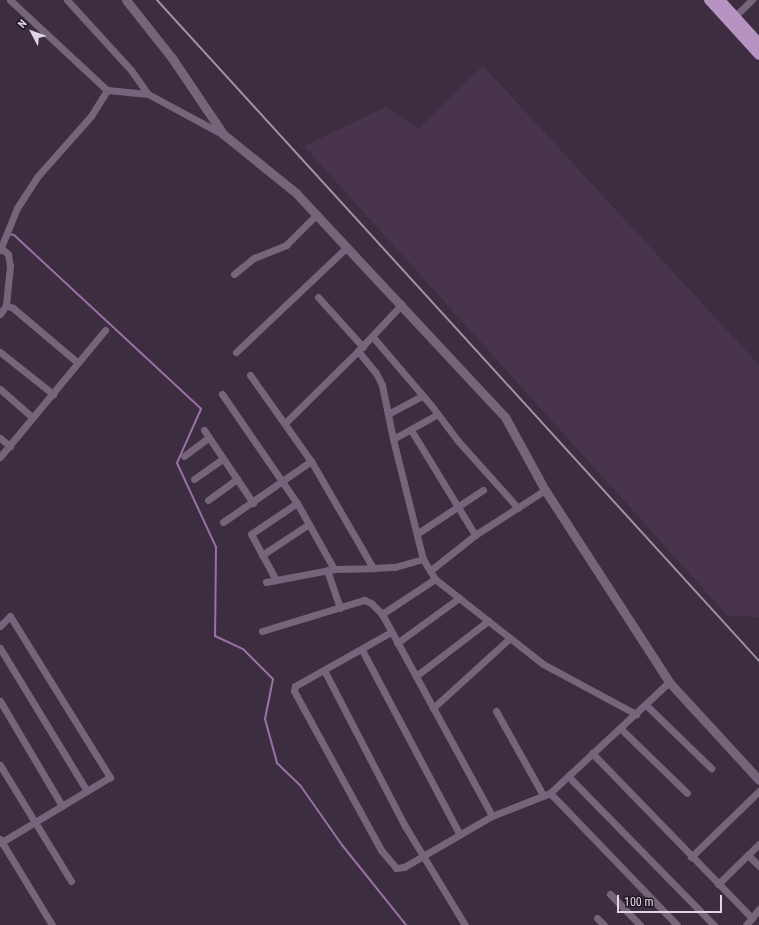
<!DOCTYPE html>
<html>
<head>
<meta charset="utf-8">
<style>
	body { margin:0 }
	#map { position:relative; width:759px; height:925px; overflow:hidden; background:#3c2d40; font-family:"Roboto Condensed",sans-serif }
	div>[style] { position:absolute }
	.built>* { inset:0; background:#48344d }
	.stream>* { height:2px; margin:-1px; padding:0 1px; transform-origin:1px; border-radius:1px; background:#9a70a5 }
	.minor>* { height:7px; margin:-3.5px; padding:0 3.5px; transform-origin:3.5px; border-radius:3.5px; background:#76647b }
	.tertiary>* { height:9px; margin:-4.5px; padding:0 4.5px; transform-origin:4.5px; border-radius:4.5px; background:#76647b }
	.primary>* { height:10px; margin:-5px; padding:0 5px; transform-origin:5px; border-radius:5px; background:#b793c1 }
	.rail>* { height:2px; margin:-1px; padding:0 1px; transform-origin:1px; border-radius:1px; background:#9f93a3 }
	span { translate:-50% -50%; white-space:nowrap; text-align:center; line-height:1.15; -webkit-text-stroke:3.5px #1f1821; paint-order:stroke }
	.north { position:absolute; left:12px; top:12px; width:40px; height:40px; -webkit-text-stroke:3px #1f1821; paint-order:stroke; rotate:311deg; font-size:11px; font-weight:700; line-height:16px; text-align:center; color:#e0d6e3 }
	.north::after { content:''; display:block; margin:auto; width:14px; height:18px; background:#e0d6e3; clip-path:polygon(50% 0,100% 100%,50% 72%,0 100%) }
	.scale { position:absolute; left:617px; top:895px; width:105px; height:18px; box-sizing:border-box; border:2px solid #e0d6e3; border-top:0; padding-left:5px; font-size:12px; line-height:14px; white-space:nowrap; color:#e0d6e3; -webkit-text-stroke:3px #1f1821; paint-order:stroke }
</style>
</head>
<body>
<div id="map">
	<div class="built">
		<div style="clip-path:polygon(483px 66px,759px 365px,759px 617px,728px 616px,304px 146px,386px 107px,419px 129px)"></div>
	</div>
	<div class="stream">
		<div style="left:9px;top:234px;width:5px;rotate:11deg"></div>
		<div style="left:14px;top:235px;width:255px;rotate:42.9deg"></div>
		<div style="left:201px;top:409px;width:59px;rotate:114deg"></div>
		<div style="left:177px;top:463px;width:93px;rotate:65.1deg"></div>
		<div style="left:216px;top:547px;width:89px;rotate:90.6deg"></div>
		<div style="left:215px;top:636px;width:31px;rotate:25deg"></div>
		<div style="left:243px;top:649px;width:42px;rotate:45deg"></div>
		<div style="left:273px;top:679px;width:41px;rotate:101.3deg"></div>
		<div style="left:265px;top:719px;width:46px;rotate:74.7deg"></div>
		<div style="left:277px;top:763px;width:32px;rotate:44deg"></div>
		<div style="left:300px;top:785px;width:73px;rotate:55deg"></div>
		<div style="left:342px;top:845px;width:102px;rotate:51.3deg"></div>
	</div>
	<div class="minor">
		<div style="left:10px;top:0;width:132px;rotate:42.9deg"></div>
		<div style="left:107px;top:90px;width:41px;rotate:5.6deg"></div>
		<div style="left:148px;top:94px;width:84px;rotate:28.4deg"></div>
		<div style="left:67px;top:0;width:95px;rotate:47.6deg"></div>
		<div style="left:131px;top:70px;width:29px;rotate:55deg"></div>
		<div style="left:732px;top:19px;width:28px;rotate:-44deg"></div>
		<div style="left:1px;top:248px;width:9px;rotate:41deg"></div>
		<div style="left:8px;top:254px;width:12px;rotate:81deg"></div>
		<div style="left:10px;top:266px;width:39px;rotate:96deg"></div>
		<div style="left:0;top:250px;width:45px;rotate:-68deg"></div>
		<div style="left:17px;top:208px;width:37px;rotate:-57deg"></div>
		<div style="left:37px;top:177px;width:81px;rotate:-48.5deg"></div>
		<div style="left:91px;top:116px;width:31px;rotate:-58deg"></div>
		<div style="left:234px;top:274px;width:26px;rotate:-39deg"></div>
		<div style="left:254px;top:258px;width:35px;rotate:-22deg"></div>
		<div style="left:286px;top:245px;width:44px;rotate:-45deg"></div>
		<div style="left:318px;top:297px;width:67px;rotate:48deg"></div>
		<div style="left:0;top:314px;width:11px;rotate:-56deg"></div>
		<div style="left:6px;top:305px;width:8px;rotate:23deg"></div>
		<div style="left:13px;top:308px;width:85px;rotate:40.2deg"></div>
		<div style="left:372px;top:336px;width:91px;rotate:49.5deg"></div>
		<div style="left:431px;top:405px;width:45px;rotate:53.1deg"></div>
		<div style="left:458px;top:441px;width:90px;rotate:48.2deg"></div>
		<div style="left:358px;top:351px;width:28px;rotate:51deg"></div>
		<div style="left:376px;top:373px;width:13px;rotate:63deg"></div>
		<div style="left:382px;top:385px;width:55px;rotate:78.5deg"></div>
		<div style="left:393px;top:439px;width:124px;rotate:76deg"></div>
		<div style="left:423px;top:559px;width:23px;rotate:59deg"></div>
		<div style="left:435px;top:579px;width:137px;rotate:38.2deg"></div>
		<div style="left:543px;top:664px;width:106px;rotate:28.3deg"></div>
		<div style="left:0;top:352px;width:68px;rotate:38.4deg"></div>
		<div style="left:236px;top:352px;width:153px;rotate:-43.4deg"></div>
		<div style="left:250px;top:375px;width:105px;rotate:54.7deg"></div>
		<div style="left:311px;top:461px;width:124px;rotate:59.9deg"></div>
		<div style="left:373px;top:568px;width:22px;rotate:-3deg"></div>
		<div style="left:395px;top:567px;width:29px;rotate:-16deg"></div>
		<div style="left:0;top:389px;width:43px;rotate:41.2deg"></div>
		<div style="left:222px;top:394px;width:132px;rotate:55.5deg"></div>
		<div style="left:297px;top:503px;width:76px;rotate:60.7deg"></div>
		<div style="left:388px;top:414px;width:38px;rotate:-28deg"></div>
		<div style="left:285px;top:423px;width:103px;rotate:-44.6deg"></div>
		<div style="left:358px;top:351px;width:64px;rotate:-46.9deg"></div>
		<div style="left:204px;top:430px;width:88px;rotate:56.1deg"></div>
		<div style="left:411px;top:430px;width:123px;rotate:58.6deg"></div>
		<div style="left:0;top:438px;width:13px;rotate:39deg"></div>
		<div style="left:393px;top:439px;width:51px;rotate:-29.1deg"></div>
		<div style="left:184px;top:456px;width:31px;rotate:-37deg"></div>
		<div style="left:0;top:457px;width:165px;rotate:-50.4deg"></div>
		<div style="left:194px;top:479px;width:35px;rotate:-35deg"></div>
		<div style="left:208px;top:500px;width:36px;rotate:-36deg"></div>
		<div style="left:223px;top:522px;width:107px;rotate:-34.7deg"></div>
		<div style="left:418px;top:533px;width:78px;rotate:-33.5deg"></div>
		<div style="left:262px;top:555px;width:56px;rotate:-33.4deg"></div>
		<div style="left:327px;top:570px;width:40px;rotate:71.1deg"></div>
		<div style="left:431px;top:570px;width:56px;rotate:-38.5deg"></div>
		<div style="left:475px;top:535px;width:83px;rotate:-32.7deg"></div>
		<div style="left:435px;top:579px;width:64px;rotate:146.6deg"></div>
		<div style="left:382px;top:614px;width:230px;rotate:61.4deg"></div>
		<div style="left:276px;top:580px;width:52px;rotate:-118.5deg"></div>
		<div style="left:251px;top:534px;width:55px;rotate:-34deg"></div>
		<div style="left:266px;top:582px;width:69px;rotate:-10.8deg"></div>
		<div style="left:334px;top:569px;width:39px;rotate:-1deg"></div>
		<div style="left:0;top:626px;width:14px;rotate:-45deg"></div>
		<div style="left:10px;top:616px;width:190px;rotate:58.2deg"></div>
		<div style="left:110px;top:777px;width:128px;rotate:149deg"></div>
		<div style="left:262px;top:631px;width:107px;rotate:-16.9deg"></div>
		<div style="left:364px;top:600px;width:8px;rotate:23deg"></div>
		<div style="left:371px;top:603px;width:16px;rotate:45deg"></div>
		<div style="left:391px;top:632px;width:110px;rotate:150.6deg"></div>
		<div style="left:295px;top:686px;width:5px;rotate:101deg"></div>
		<div style="left:294px;top:691px;width:181px;rotate:61.3deg"></div>
		<div style="left:381px;top:850px;width:23px;rotate:50deg"></div>
		<div style="left:396px;top:868px;width:8px;rotate:-7deg"></div>
		<div style="left:404px;top:867px;width:102px;rotate:-30.1deg"></div>
		<div style="left:492px;top:816px;width:62px;rotate:-21.6deg"></div>
		<div style="left:550px;top:793px;width:163px;rotate:-43deg"></div>
		<div style="left:397px;top:643px;width:77px;rotate:-36deg"></div>
		<div style="left:0;top:648px;width:167px;rotate:58.7deg"></div>
		<div style="left:362px;top:650px;width:209px;rotate:62.1deg"></div>
		<div style="left:324px;top:670px;width:176px;rotate:62.6deg"></div>
		<div style="left:405px;top:826px;width:116px;rotate:58.8deg"></div>
		<div style="left:416px;top:676px;width:91px;rotate:-37.4deg"></div>
		<div style="left:0;top:701px;width:122px;rotate:59.4deg"></div>
		<div style="left:646px;top:705px;width:91px;rotate:44.1deg"></div>
		<div style="left:433px;top:708px;width:104px;rotate:-42.3deg"></div>
		<div style="left:496px;top:711px;width:96px;rotate:60.8deg"></div>
		<div style="left:620px;top:728px;width:93px;rotate:44.1deg"></div>
		<div style="left:592px;top:753px;width:230px;rotate:45.9deg"></div>
		<div style="left:0;top:765px;width:136px;rotate:58.5deg"></div>
		<div style="left:568px;top:776px;width:209px;rotate:45.6deg"></div>
		<div style="left:550px;top:793px;width:183px;rotate:46.1deg"></div>
		<div style="left:0;top:839px;width:100px;rotate:58.8deg"></div>
		<div style="left:748px;top:855px;width:16px;rotate:45deg"></div>
		<div style="left:691px;top:857px;width:95px;rotate:-44.1deg"></div>
		<div style="left:718px;top:884px;width:57px;rotate:-44.3deg"></div>
		<div style="left:610px;top:894px;width:43px;rotate:45.9deg"></div>
		<div style="left:597px;top:918px;width:10px;rotate:45deg"></div>
		<div style="left:746px;top:925px;width:21px;rotate:-51deg"></div>
	</div>
	<div class="tertiary">
		<div style="left:126px;top:0;width:74px;rotate:51.6deg"></div>
		<div style="left:172px;top:58px;width:92px;rotate:56.1deg"></div>
		<div style="left:223px;top:134px;width:94px;rotate:38.9deg"></div>
		<div style="left:296px;top:193px;width:306px;rotate:47deg"></div>
		<div style="left:505px;top:417px;width:83px;rotate:61.3deg"></div>
		<div style="left:545px;top:490px;width:229px;rotate:57.1deg"></div>
		<div style="left:669px;top:682px;width:133px;rotate:47.4deg"></div>
	</div>
	<div class="primary">
		<div style="left:709px;top:0;width:74px;rotate:47.7deg"></div>
		<div style="left:720px;top:0;width:58px;rotate:47.8deg"></div>
	</div>
	<div class="rail">
		<div style="left:157px;top:0;width:894px;rotate:47.67deg"></div>
	</div>
	<div class="north">N</div>
	<div class="scale">100 m</div>
</div>
</body>
</html>
